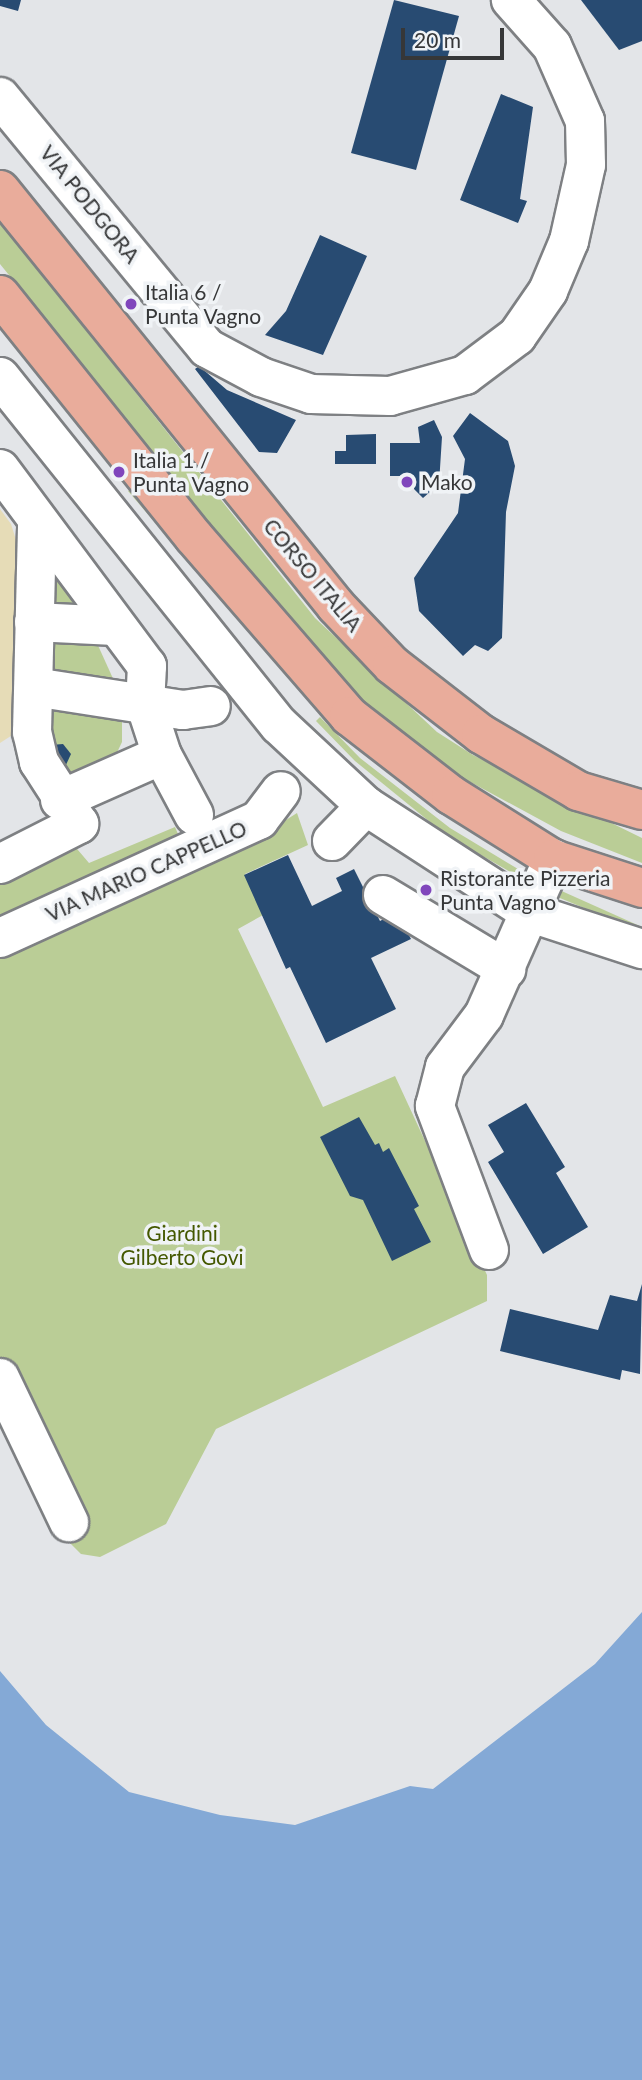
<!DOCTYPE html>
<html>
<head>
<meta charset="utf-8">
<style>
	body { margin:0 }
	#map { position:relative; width:642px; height:2080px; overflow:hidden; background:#e3e5e8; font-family:Lato,sans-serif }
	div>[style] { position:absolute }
	.green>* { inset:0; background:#bacd96 }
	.sand>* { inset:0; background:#e6dcb7 }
	.water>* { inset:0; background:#84a9d6 }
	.building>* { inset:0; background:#284b72 }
	.roads { filter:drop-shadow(2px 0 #7e8083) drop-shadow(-2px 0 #7e8083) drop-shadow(0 2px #7e8083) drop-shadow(0 -2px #7e8083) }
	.minor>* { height:38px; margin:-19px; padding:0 19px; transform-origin:19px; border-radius:19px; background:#fff }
	.major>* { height:38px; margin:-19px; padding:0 19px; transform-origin:19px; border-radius:19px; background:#e9ac9b }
	.dots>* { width:19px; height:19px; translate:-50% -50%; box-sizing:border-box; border:4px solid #f0f3f6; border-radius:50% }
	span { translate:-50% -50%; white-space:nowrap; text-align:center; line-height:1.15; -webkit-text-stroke:7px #f0f3f6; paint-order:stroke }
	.street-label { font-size:21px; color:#363738 }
	.poi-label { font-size:21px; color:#363738 }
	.left { translate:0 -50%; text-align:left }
	.park-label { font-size:21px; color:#445800 }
	.scale { position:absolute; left:401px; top:28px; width:103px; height:32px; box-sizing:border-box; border:4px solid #363738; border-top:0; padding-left:9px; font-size:21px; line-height:24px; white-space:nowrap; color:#363738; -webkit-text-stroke:5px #f0f3f6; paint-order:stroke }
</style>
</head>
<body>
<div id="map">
	<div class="green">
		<div style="clip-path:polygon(0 222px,315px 618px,437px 732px,473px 755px,642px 838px,642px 863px,561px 831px,463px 778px,422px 750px,363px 700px,297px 631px,0 264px)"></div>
		<div style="clip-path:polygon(134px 487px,213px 578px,206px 582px,128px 491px)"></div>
		<div style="clip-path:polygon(46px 559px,88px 619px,43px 617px)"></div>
		<div style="clip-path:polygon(42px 628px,91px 630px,120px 694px,41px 681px)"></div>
		<div style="clip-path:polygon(41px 695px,122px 707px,122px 742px,112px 763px,97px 778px,57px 774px)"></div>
		<div style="clip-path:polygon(320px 717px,360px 758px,450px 828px,538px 881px,535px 886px,446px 835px,355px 761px,316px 721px)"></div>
		<div style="clip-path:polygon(297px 813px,308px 845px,245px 874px,263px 915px,238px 929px,323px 1107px,395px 1076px,487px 1275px,487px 1301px,216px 1429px,166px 1524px,100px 1557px,81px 1554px,69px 1542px,0 1399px,0 877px,72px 843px,89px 863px,175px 827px,184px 848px,267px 832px)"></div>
		<div style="clip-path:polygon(546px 884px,642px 927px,642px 932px,543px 891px)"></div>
	</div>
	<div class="sand">
		<div style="clip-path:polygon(0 509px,11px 524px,22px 559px,17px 732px,0 743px)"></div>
	</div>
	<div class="water">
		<div style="clip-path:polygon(642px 1612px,642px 2080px,0 2080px,0 1671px,46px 1725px,129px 1792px,220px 1815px,295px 1825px,410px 1786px,433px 1789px,595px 1664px)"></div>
	</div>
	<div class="building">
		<div style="clip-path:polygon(0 0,21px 0,18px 11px,0 6px)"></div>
		<div style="clip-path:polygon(394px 0,459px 16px,416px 170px,351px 153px)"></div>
		<div style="clip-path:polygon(581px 0,642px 0,642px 41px,619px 50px)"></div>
		<div style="clip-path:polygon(501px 94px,533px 107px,520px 199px,527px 201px,518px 223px,460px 200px)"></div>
		<div style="clip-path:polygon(320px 235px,367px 256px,323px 355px,265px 335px,286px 311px)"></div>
		<div style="clip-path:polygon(199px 366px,227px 390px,296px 420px,277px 453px,259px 452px,195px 369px)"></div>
		<div style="clip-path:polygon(470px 413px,508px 441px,515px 466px,506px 512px,502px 638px,488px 651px,475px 645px,463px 656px,419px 611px,414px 578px,458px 513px,465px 459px,453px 436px)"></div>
		<div style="clip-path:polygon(434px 420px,442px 437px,439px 484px,423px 498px,414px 489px,414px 476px,390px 476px,390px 443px,420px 443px,418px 427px)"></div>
		<div style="clip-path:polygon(376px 434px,376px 464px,335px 464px,335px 451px,346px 451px,346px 435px)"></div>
		<div style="clip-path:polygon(63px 744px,71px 754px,65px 767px,51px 745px)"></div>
		<div style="clip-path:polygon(288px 855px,312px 906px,342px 891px,336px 878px,354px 869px,380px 921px,397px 912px,411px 939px,371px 958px,396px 1009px,326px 1043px,290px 967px,286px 969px,244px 875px)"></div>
		<div style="clip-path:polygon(526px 1103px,565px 1167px,556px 1173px,588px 1227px,543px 1254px,488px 1162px,504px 1152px,488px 1125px)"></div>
		<div style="clip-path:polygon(359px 1117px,375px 1145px,379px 1143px,383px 1152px,389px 1148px,419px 1206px,414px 1209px,431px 1242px,392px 1261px,363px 1200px,350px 1196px,320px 1137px)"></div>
		<div style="clip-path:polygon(642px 1284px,640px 1374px,622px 1370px,620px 1380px,500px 1351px,510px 1309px,598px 1330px,610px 1295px,637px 1301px)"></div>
	</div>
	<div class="roads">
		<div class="minor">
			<div style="left:0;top:97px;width:325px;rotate:50.5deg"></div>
			<div style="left:207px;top:348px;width:61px;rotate:28.2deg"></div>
			<div style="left:261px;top:377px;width:53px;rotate:18.8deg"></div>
			<div style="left:311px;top:394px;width:79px;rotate:1.5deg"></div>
			<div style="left:390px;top:396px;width:78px;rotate:-15.6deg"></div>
			<div style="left:465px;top:375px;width:65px;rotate:-36.9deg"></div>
			<div style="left:517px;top:336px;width:55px;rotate:-55.4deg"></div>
			<div style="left:548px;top:291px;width:54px;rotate:-67.2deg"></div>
			<div style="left:569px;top:241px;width:78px;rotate:-77.4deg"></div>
			<div style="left:586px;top:165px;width:44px;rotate:-91.3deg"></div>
			<div style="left:585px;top:121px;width:82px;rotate:-113.7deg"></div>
			<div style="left:552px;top:46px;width:62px;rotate:-131.7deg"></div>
			<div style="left:0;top:377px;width:446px;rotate:51.3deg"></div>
			<div style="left:279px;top:725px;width:119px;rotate:43deg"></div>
			<div style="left:366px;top:806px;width:197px;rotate:33deg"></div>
			<div style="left:531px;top:913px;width:117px;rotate:18deg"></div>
			<div style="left:0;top:469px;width:246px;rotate:53.3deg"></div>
			<div style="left:147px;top:666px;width:37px;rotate:93deg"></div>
			<div style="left:145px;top:703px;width:55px;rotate:71.9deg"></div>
			<div style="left:162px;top:755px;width:68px;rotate:61.9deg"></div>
			<div style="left:34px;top:622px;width:81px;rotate:2.8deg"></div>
			<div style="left:34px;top:687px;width:151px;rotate:8.8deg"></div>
			<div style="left:183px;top:710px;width:28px;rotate:-8deg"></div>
			<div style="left:60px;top:800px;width:111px;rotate:-23.8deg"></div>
			<div style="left:332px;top:841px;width:49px;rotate:-45.8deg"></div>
			<div style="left:0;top:864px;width:89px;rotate:-26.9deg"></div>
			<div style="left:79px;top:824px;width:74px;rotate:-122.8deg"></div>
			<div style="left:39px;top:762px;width:31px;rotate:-103deg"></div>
			<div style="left:32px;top:732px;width:211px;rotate:-88.6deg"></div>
			<div style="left:383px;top:895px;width:144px;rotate:31deg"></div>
			<div style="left:0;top:938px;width:285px;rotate:-24.5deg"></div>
			<div style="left:259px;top:820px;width:36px;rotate:-53deg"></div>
			<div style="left:489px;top:1250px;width:154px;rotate:-110.6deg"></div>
			<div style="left:435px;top:1106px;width:40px;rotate:-75.6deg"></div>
			<div style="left:445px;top:1067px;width:65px;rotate:-53.1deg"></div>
			<div style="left:484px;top:1015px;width:171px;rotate:-66.1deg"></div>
			<div style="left:0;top:1378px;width:160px;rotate:64.4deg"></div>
		</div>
		<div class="major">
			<div style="left:0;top:190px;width:535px;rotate:51.07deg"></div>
			<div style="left:336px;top:606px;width:81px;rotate:46.5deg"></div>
			<div style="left:392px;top:665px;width:113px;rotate:37.8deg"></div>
			<div style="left:481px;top:734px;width:113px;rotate:30.4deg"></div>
			<div style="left:578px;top:791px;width:67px;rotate:16.5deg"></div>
			<div style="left:0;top:295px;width:310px;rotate:51.3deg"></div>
			<div style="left:194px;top:537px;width:237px;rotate:49.1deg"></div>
			<div style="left:349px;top:716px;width:129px;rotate:37.8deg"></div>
			<div style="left:451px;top:795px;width:120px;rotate:32.1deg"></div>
			<div style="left:553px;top:859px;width:94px;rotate:18deg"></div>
		</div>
	</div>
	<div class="dots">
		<div style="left:131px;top:304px;background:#8046bc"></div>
		<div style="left:119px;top:472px;background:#8046bc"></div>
		<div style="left:407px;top:482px;background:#8046bc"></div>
		<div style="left:426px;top:890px;background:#8046bc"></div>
	</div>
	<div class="street-label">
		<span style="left:90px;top:204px;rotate:51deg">VIA PODGORA</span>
		<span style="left:313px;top:575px;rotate:50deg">CORSO ITALIA</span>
		<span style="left:146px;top:871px;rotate:-24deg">VIA MARIO CAPPELLO</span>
	</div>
	<div class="poi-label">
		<span class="left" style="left:145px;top:304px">Italia 6 /<br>Punta Vagno</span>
		<span class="left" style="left:133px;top:472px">Italia 1 /<br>Punta Vagno</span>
		<span class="left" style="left:421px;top:482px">Mako</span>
		<span class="left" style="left:440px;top:890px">Ristorante Pizzeria<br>Punta Vagno</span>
	</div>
	<div class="park-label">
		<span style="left:182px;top:1245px">Giardini<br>Gilberto Govi</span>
	</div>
	<div class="scale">20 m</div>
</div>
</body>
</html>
